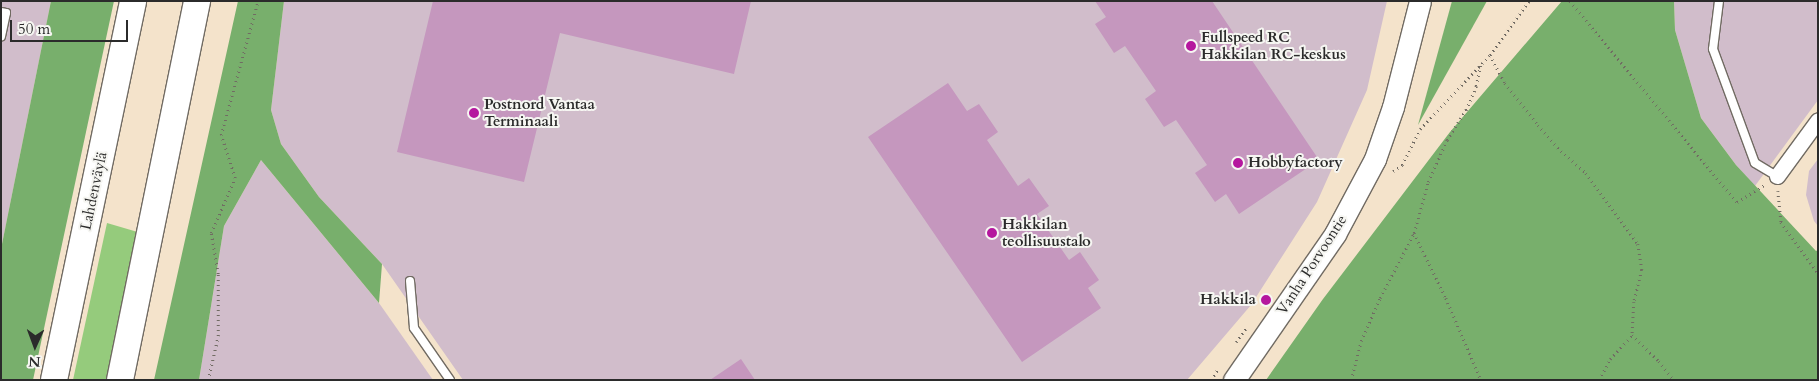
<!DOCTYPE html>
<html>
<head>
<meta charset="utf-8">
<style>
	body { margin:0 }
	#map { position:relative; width:1819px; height:381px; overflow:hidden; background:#f4e3cb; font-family:Cardo,serif }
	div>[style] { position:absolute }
	.industrial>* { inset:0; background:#d1bdcb }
	.green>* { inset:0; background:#95cb7c }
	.forest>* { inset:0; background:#78af6c }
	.building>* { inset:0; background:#c597be }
	.path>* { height:2.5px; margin-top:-1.25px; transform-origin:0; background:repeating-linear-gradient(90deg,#716b63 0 1px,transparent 0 5px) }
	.roads { filter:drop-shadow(1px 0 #716b63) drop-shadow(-1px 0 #716b63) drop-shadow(0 1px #716b63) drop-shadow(0 -1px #716b63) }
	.lane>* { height:8px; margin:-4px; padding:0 4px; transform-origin:4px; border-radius:4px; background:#fff }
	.street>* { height:15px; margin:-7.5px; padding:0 7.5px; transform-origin:7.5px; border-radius:7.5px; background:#fff }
	.secondary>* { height:21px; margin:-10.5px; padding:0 10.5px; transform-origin:10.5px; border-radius:10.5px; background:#fff }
	.highway>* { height:26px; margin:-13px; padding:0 13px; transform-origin:13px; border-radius:13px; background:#fff }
	.dots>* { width:14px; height:14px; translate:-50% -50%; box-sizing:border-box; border:2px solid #f6f6f2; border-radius:50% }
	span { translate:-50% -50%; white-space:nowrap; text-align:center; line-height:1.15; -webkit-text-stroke:4px #f6f6f2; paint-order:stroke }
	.poi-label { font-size:15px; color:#2b2b2b; font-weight:700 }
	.left { translate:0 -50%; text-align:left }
	.right { translate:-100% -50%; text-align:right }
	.street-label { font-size:15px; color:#2b2b2b }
	.frame { position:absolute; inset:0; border:2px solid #2b2b2b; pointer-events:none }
	.north { position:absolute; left:10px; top:321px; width:50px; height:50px; -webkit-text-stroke:4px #f6f6f2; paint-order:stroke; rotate:182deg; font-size:14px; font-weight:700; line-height:20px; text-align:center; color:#2b2b2b }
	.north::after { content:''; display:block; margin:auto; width:18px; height:22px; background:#2b2b2b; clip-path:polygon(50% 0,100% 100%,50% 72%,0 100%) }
	.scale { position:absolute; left:10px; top:20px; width:118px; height:22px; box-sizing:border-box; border:2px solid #2b2b2b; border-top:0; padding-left:6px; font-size:15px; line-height:18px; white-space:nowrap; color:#2b2b2b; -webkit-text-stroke:4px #f6f6f2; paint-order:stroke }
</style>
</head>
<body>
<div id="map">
	<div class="industrial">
		<div style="clip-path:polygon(1px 1px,51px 1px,1px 249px)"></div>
		<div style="clip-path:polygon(284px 1px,1387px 1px,1367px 90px,1317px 202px,1251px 305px,1187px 380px,463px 380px,382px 264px,319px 197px,281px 144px,271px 110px)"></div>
		<div style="clip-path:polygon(1674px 1px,1818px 1px,1818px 100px,1755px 186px,1736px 165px,1701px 118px,1675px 30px)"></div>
		<div style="clip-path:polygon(1818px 159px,1818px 226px,1814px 221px,1806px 195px,1809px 171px)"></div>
		<div style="clip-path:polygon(261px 160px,379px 303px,433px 380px,199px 380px,224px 226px)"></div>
	</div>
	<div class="green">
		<div style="clip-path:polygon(107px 223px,141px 233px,108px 380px,73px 380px)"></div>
	</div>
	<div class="forest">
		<div style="clip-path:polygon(51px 1px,114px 1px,33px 380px,1px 380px,1px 249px)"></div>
		<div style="clip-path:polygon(238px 1px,284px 1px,271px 110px,281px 144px,319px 197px,382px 264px,379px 303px,261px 160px,224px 226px,199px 380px,154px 380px)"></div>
		<div style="clip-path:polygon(1452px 1px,1487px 1px,1418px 125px)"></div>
		<div style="clip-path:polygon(1562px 1px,1674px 1px,1675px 30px,1701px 118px,1736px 165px,1816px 251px,1818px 250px,1818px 380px,1266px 380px,1323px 299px,1450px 132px)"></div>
	</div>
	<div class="building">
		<div style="clip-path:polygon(433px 1px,751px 1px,734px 74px,560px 33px,524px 182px,397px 152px)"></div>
		<div style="clip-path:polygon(1095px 1px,1212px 1px,1319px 160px,1239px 214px,1226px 194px,1215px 202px,1195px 173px,1207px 165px,1176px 120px,1164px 127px,1145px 99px,1156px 91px,1125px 46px,1114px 53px,1095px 24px,1106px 17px)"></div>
		<div style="clip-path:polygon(948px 83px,967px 111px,979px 104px,998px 132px,987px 140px,1018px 186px,1029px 178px,1049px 206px,1037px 214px,1069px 260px,1080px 252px,1099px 280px,1088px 288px,1101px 308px,1022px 362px,868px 137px)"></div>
		<div style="clip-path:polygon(741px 359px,755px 380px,710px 380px)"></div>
	</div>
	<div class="path">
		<div style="left:1570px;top:1px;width:261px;rotate:50.3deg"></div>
		<div style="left:1737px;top:202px;width:32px;rotate:-32deg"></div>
		<div style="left:1490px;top:55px;width:32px;rotate:62deg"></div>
		<div style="left:1505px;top:83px;width:53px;rotate:51.8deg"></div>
		<div style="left:1538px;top:125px;width:35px;rotate:49deg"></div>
		<div style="left:1561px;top:151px;width:33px;rotate:41deg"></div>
		<div style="left:1586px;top:173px;width:88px;rotate:53.8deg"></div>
		<div style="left:1638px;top:244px;width:26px;rotate:81deg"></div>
		<div style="left:1642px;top:270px;width:33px;rotate:104deg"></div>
		<div style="left:1634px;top:302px;width:33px;rotate:93deg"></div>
		<div style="left:1632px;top:335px;width:37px;rotate:44deg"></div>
		<div style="left:1659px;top:361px;width:24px;rotate:52deg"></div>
		<div style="left:1393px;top:171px;width:11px;rotate:-34deg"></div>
		<div style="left:1402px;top:165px;width:40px;rotate:-63.4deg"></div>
		<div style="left:1420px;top:129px;width:102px;rotate:-46.6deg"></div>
		<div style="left:1490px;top:55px;width:67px;rotate:-54.2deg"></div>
		<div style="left:1778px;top:191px;width:31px;rotate:84deg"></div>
		<div style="left:1781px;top:222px;width:63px;rotate:54deg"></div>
		<div style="left:1414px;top:233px;width:72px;rotate:63.8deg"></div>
		<div style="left:1446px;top:298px;width:89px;rotate:66.9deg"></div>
		<div style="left:1236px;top:342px;width:17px;rotate:-54deg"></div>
		<div style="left:208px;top:380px;width:45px;rotate:-77.2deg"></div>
		<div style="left:218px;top:336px;width:62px;rotate:-90deg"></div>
		<div style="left:218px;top:274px;width:42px;rotate:-99.7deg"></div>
		<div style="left:211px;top:233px;width:60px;rotate:-66.4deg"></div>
		<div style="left:235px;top:178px;width:45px;rotate:-108deg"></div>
		<div style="left:221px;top:135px;width:139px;rotate:-74.6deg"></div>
		<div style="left:1211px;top:380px;width:13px;rotate:-58deg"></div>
		<div style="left:1351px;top:380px;width:40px;rotate:-75.6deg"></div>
		<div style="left:1361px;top:341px;width:47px;rotate:-66.2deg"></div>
		<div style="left:1380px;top:298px;width:73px;rotate:-62.4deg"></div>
		<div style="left:1414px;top:233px;width:53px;rotate:-74.6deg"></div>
		<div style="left:1428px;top:182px;width:46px;rotate:-65.7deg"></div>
		<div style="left:1447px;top:140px;width:36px;rotate:-58deg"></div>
		<div style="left:1466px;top:110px;width:26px;rotate:-67deg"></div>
		<div style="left:1476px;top:86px;width:24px;rotate:-78deg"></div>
		<div style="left:1599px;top:380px;width:24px;rotate:-62deg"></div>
		<div style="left:1610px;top:359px;width:33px;rotate:-47deg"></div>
	</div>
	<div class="roads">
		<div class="lane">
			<div style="left:1719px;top:1px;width:48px;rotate:97.1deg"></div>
			<div style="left:1713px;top:49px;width:121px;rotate:69.8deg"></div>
			<div style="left:1755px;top:163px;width:26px;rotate:31deg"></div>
			<div style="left:1px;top:12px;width:5px;rotate:11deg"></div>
			<div style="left:6px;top:13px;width:24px;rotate:102deg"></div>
			<div style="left:410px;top:281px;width:47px;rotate:85.1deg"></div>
			<div style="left:414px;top:328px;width:63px;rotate:55.3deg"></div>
		</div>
		<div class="street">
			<div style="left:1777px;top:176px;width:69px;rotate:-53.8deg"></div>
		</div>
		<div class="secondary">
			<div style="left:1234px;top:380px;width:178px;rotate:-55.3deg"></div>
			<div style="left:1335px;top:234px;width:85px;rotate:-61.9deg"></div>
			<div style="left:1375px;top:159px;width:55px;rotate:-70.9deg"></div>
			<div style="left:1393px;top:107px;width:109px;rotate:-75.7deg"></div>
		</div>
		<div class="highway">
			<div style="left:54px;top:380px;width:387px;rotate:-78.2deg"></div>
			<div style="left:120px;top:380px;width:387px;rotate:-78.5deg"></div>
		</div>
	</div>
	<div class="dots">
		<div style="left:1191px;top:46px;background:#b5179e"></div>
		<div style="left:474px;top:113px;background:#b5179e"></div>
		<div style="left:1238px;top:163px;background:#b5179e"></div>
		<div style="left:992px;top:233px;background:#b5179e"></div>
		<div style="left:1266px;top:300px;background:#b5179e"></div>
	</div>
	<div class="poi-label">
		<span class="left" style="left:1201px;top:46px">Fullspeed RC<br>Hakkilan RC-keskus</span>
		<span class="left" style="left:484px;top:113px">Postnord Vantaa<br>Terminaali</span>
		<span class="left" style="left:1248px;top:163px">Hobbyfactory</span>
		<span class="left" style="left:1002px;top:233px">Hakkilan<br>teollisuustalo</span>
		<span class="right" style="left:1256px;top:300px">Hakkila</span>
	</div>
	<div class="street-label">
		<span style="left:94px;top:191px;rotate:-78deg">Lahdenväylä</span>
		<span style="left:1312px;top:265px;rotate:-57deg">Vanha Porvoontie</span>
	</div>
	<div class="frame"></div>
	<div class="north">N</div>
	<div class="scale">50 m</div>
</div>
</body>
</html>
